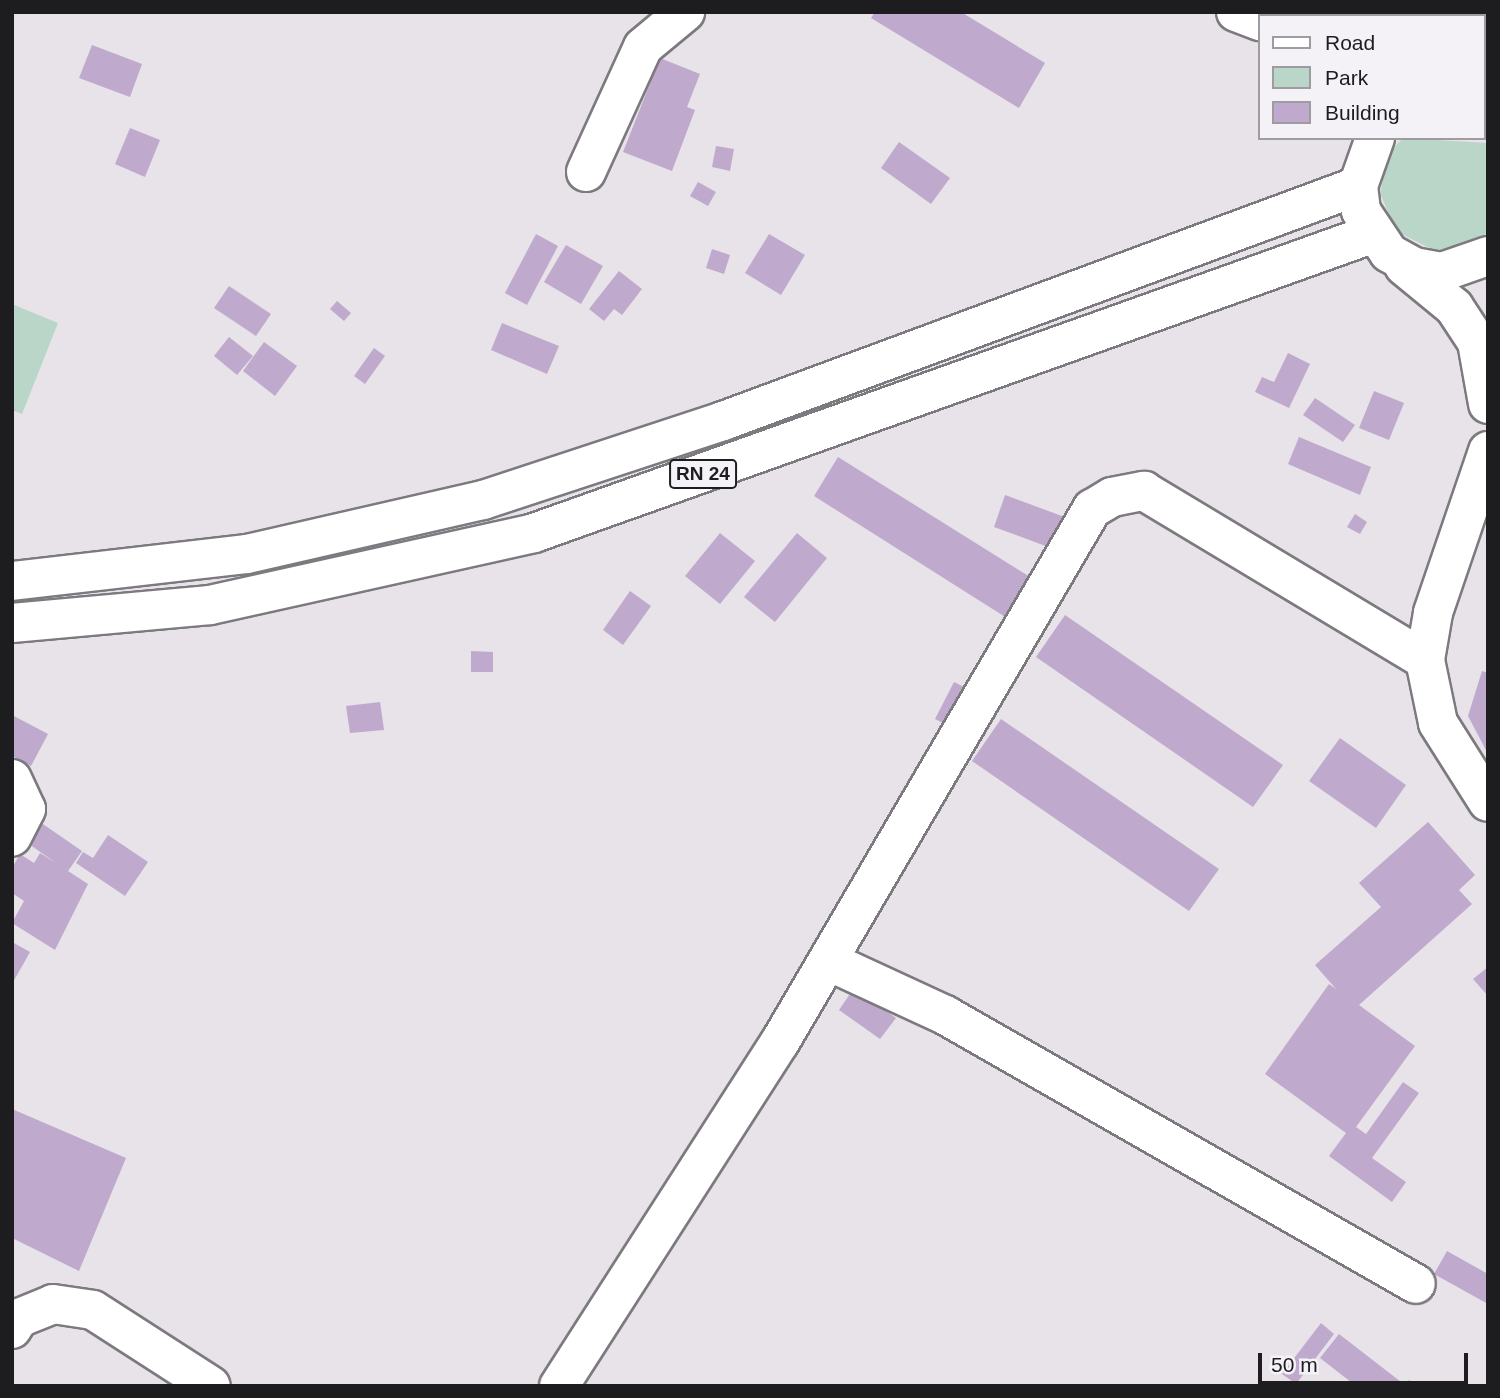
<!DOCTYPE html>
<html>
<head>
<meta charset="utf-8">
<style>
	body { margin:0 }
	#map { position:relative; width:1500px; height:1398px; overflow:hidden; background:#e7e3e9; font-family:Helvetica,sans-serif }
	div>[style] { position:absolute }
	.green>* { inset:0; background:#b9d6c8 }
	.building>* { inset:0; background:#bfaacd }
	.roads { filter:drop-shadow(2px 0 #7d7a7f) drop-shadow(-2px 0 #7d7a7f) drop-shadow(0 2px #7d7a7f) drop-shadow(0 -2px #7d7a7f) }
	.minor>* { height:38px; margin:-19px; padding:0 19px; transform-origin:19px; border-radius:19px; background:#fff }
	.major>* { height:38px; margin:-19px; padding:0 19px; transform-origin:19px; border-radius:19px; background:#fff }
	.highway>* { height:38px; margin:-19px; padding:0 19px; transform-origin:19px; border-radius:19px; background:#fff }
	span { translate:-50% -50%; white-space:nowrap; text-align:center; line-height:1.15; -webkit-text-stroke:5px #f4f1f7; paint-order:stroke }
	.shield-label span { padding:2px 5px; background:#f4f1f7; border:2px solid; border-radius:5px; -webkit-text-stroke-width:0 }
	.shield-label { font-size:19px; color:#1d1c1e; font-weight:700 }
	.frame { position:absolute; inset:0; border:14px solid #1d1c1e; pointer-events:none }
	.legend { position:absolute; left:1258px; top:14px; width:228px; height:126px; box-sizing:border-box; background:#f4f1f7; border:2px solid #9e9ca0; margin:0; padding:9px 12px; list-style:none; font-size:21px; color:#1d1c1e }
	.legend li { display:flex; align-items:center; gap:14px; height:35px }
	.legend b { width:35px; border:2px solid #9e9ca0 }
	.scale { position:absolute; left:1258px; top:1353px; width:210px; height:32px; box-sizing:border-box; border:4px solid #1d1c1e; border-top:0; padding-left:9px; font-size:21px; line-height:24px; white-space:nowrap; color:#1d1c1e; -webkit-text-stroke:5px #f4f1f7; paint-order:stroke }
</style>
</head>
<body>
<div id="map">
	<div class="green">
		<div style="clip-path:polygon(1403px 138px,1488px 143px,1488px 233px,1454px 251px,1433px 250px,1396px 231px,1380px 193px,1389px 153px)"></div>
		<div style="clip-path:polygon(12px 304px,58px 323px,22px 414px,12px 410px)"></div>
	</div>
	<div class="building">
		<div style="clip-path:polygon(875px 12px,961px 12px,1045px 63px,1019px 108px,871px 18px)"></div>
		<div style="clip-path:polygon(92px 45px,142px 64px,130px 97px,79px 78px)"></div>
		<div style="clip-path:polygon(660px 58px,700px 74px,687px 107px,695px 110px,672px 171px,623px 152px)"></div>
		<div style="clip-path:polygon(130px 128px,160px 140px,145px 177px,115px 164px)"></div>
		<div style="clip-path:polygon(899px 142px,950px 178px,931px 204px,881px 168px)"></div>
		<div style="clip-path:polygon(716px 146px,734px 149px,730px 171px,712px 167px)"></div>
		<div style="clip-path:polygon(698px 182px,716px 192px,708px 206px,690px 196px)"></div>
		<div style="clip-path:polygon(536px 234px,558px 246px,527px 305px,505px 293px)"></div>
		<div style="clip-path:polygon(769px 234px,805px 255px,781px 295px,745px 273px)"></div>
		<div style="clip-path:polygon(566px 245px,603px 266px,581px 304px,544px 282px)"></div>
		<div style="clip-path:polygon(712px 249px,730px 255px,724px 274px,706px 268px)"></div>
		<div style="clip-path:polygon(619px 271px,642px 289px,622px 315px,614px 309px,604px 321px,589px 309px)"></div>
		<div style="clip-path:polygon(229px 286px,271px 314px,256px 336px,214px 308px)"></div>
		<div style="clip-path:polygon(337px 301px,351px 313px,344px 321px,330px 309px)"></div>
		<div style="clip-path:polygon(502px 323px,559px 346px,547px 374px,491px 350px)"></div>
		<div style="clip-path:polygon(229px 337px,253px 356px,237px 375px,214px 356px)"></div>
		<div style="clip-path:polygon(264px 342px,297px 366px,275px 396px,243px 371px)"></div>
		<div style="clip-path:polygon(374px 348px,385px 356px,365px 384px,354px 376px)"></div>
		<div style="clip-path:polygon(1288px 353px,1310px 364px,1289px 408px,1255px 392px,1262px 377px,1274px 382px)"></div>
		<div style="clip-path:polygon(1374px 391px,1404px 403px,1389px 440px,1359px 428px)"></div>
		<div style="clip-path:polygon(1315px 398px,1355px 425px,1343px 442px,1303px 415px)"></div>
		<div style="clip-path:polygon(1299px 437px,1371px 467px,1360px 495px,1288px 464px)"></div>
		<div style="clip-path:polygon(838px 457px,1035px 580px,1010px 620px,814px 496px)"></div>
		<div style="clip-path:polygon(1005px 495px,1070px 519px,1059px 551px,994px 527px)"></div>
		<div style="clip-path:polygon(1355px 514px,1367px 522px,1360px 534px,1347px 527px)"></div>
		<div style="clip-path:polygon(720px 533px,755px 561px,720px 604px,685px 576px)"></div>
		<div style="clip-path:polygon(797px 533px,827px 558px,775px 622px,744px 597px)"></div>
		<div style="clip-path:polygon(630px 591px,651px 606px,623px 645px,603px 630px)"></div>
		<div style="clip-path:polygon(1065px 615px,1283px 765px,1253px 807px,1036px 657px)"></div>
		<div style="clip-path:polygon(471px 651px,493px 652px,493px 672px,471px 672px)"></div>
		<div style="clip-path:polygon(1482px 671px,1488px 673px,1488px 754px,1468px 716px)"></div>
		<div style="clip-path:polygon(954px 682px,978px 694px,959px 731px,935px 719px)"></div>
		<div style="clip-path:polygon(380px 702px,384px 730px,350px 733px,346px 706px)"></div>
		<div style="clip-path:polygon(12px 715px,48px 734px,31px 766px,12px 756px)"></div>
		<div style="clip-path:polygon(1001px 719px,1219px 869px,1189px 911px,972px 761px)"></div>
		<div style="clip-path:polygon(1340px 738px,1406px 785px,1376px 828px,1309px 781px)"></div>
		<div style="clip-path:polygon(40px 822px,82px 851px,68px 871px,88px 884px,55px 950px,12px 923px,24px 901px,12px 893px,12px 868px,20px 854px,34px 863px,40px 853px,56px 863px,26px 842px)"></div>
		<div style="clip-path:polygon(1428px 822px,1475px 875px,1459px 890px,1472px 904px,1359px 1005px,1415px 1046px,1356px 1127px,1366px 1134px,1403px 1082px,1419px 1093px,1372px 1158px,1406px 1182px,1392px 1202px,1329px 1156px,1346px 1133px,1265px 1074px,1329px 984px,1336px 989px,1315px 965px,1381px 907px,1359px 883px)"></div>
		<div style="clip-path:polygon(108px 835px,148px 862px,125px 896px,76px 863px,83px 852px,93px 858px)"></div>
		<div style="clip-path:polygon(12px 942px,30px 952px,12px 984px)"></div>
		<div style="clip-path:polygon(1488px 967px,1488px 996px,1473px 979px)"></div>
		<div style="clip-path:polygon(854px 988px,896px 1018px,880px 1039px,839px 1010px)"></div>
		<div style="clip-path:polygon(12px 1109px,126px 1158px,79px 1271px,12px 1238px)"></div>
		<div style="clip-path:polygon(1447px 1251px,1488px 1274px,1488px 1304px,1434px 1274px)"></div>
		<div style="clip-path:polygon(1321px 1323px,1334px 1334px,1296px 1384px,1282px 1374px)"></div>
		<div style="clip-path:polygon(1339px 1334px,1405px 1385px,1409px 1380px,1416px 1386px,1356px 1386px,1320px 1358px)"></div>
	</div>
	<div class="roads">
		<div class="minor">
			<div style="left:1399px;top:16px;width:4px;rotate:-63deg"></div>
			<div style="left:586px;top:172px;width:137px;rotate:-65.5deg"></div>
			<div style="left:643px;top:47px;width:55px;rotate:-39.8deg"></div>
			<div style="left:12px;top:779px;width:33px;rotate:65deg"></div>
			<div style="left:26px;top:809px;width:31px;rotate:117deg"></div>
			<div style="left:828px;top:961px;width:129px;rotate:24.8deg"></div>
			<div style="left:945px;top:1015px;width:542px;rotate:29.73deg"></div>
			<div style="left:12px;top:1329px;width:13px;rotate:-58deg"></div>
			<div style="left:19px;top:1318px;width:37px;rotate:-22deg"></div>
			<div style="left:53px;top:1304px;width:40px;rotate:8.5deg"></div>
			<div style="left:93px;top:1310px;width:140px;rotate:32.8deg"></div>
			<div style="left:559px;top:1386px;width:409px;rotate:-57.3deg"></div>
			<div style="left:780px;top:1042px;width:618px;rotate:-59.66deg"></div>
			<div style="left:1092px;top:509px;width:23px;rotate:-31deg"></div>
			<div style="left:1112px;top:497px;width:33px;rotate:-11deg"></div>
			<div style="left:1144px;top:491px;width:328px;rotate:31deg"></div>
		</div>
		<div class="major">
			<div style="left:1236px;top:12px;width:26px;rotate:21deg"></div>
			<div style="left:1301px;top:12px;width:9px;rotate:27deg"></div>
			<div style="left:1348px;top:12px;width:14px;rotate:17deg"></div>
			<div style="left:1484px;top:49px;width:4px;rotate:14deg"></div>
			<div style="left:1484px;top:116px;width:5px;rotate:37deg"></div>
			<div style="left:1375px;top:138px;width:51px;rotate:109.5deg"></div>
			<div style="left:1358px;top:186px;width:25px;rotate:83deg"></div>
			<div style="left:1361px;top:211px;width:50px;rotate:56.3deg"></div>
			<div style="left:1389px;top:253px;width:29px;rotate:29deg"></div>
			<div style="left:1414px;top:267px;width:28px;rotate:10deg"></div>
			<div style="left:1442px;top:272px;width:49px;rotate:-19.2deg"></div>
			<div style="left:1404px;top:266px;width:65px;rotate:39.4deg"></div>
			<div style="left:1454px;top:307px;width:42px;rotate:56.7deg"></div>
			<div style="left:1477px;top:342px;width:63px;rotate:79.9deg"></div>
			<div style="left:1488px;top:451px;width:171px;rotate:108.8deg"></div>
			<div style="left:1433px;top:613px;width:48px;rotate:99.7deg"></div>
			<div style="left:1425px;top:660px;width:64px;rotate:78.3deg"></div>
			<div style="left:1438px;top:723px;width:93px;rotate:57.7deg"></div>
		</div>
		<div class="highway">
			<div style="left:12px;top:581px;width:237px;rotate:-6.6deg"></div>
			<div style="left:247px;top:554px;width:242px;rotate:-12.9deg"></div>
			<div style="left:483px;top:500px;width:253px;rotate:-18.2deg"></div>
			<div style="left:723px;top:421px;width:677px;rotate:-20.31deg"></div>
			<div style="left:12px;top:623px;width:199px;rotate:-5.2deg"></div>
			<div style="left:210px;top:605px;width:332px;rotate:-12.5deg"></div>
			<div style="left:534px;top:533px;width:890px;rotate:-19.64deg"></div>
		</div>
	</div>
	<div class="shield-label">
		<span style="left:703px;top:474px">RN 24</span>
	</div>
	<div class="frame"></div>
	<ul class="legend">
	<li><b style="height:9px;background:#fff"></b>Road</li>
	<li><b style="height:19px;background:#b9d6c8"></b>Park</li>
	<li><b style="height:19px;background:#bfaacd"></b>Building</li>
	</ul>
	<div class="scale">50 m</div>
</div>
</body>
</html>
